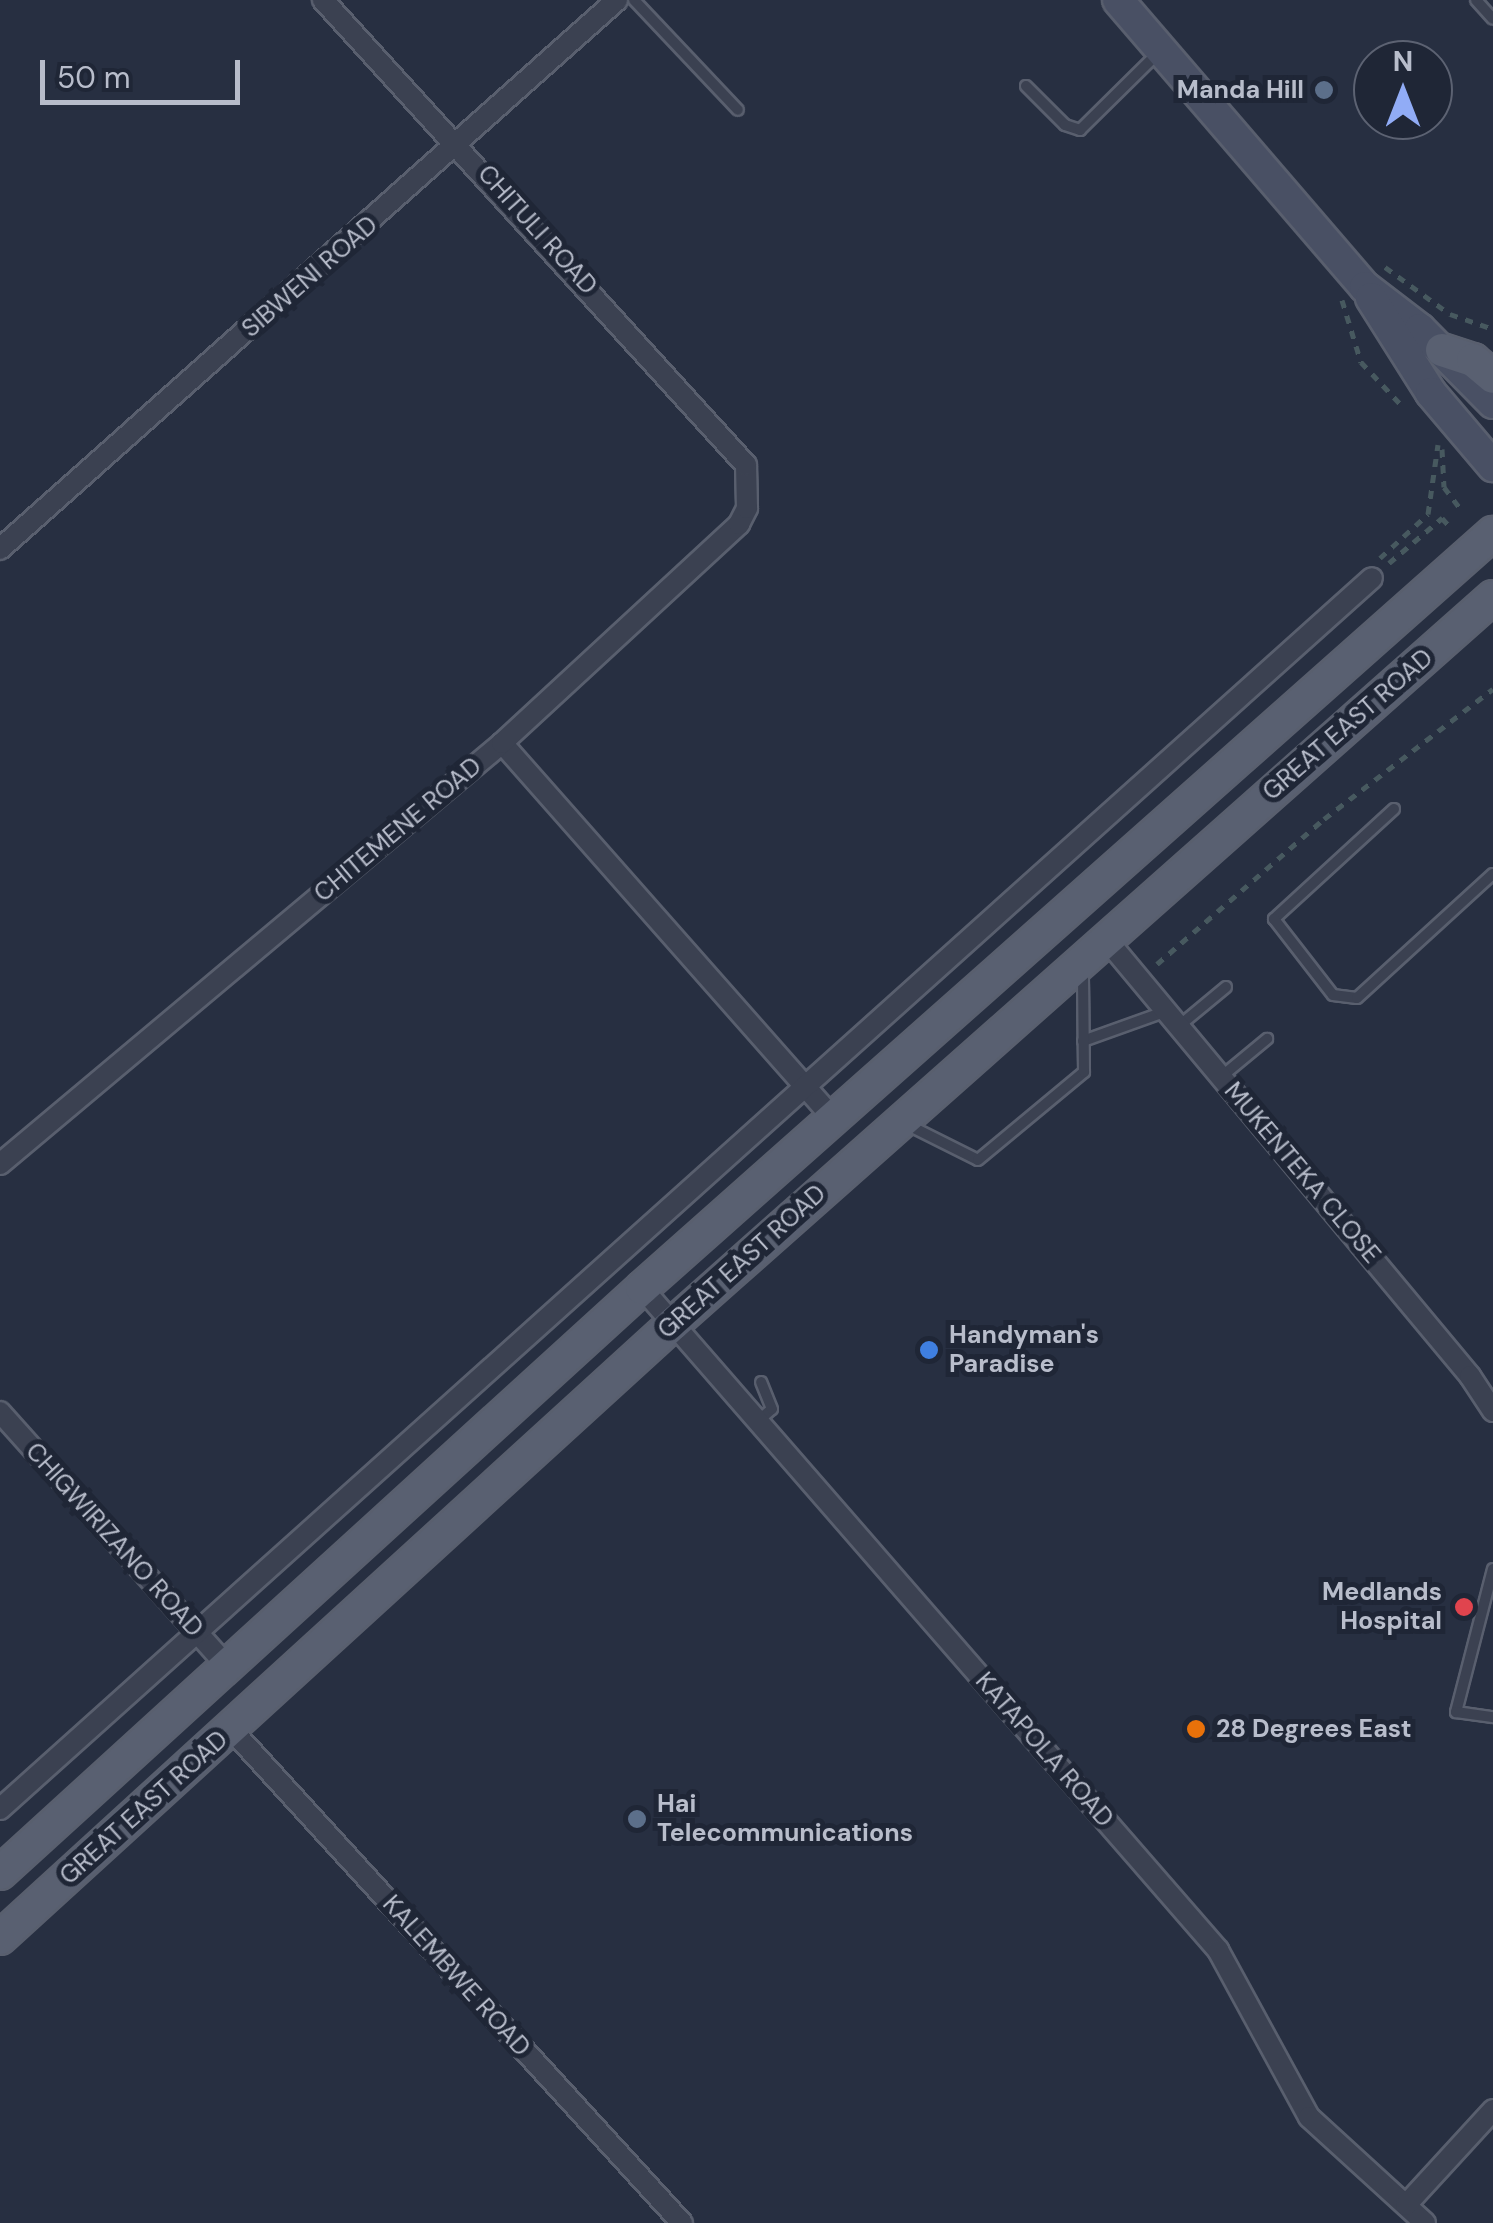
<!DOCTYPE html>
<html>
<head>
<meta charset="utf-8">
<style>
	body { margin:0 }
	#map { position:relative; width:1493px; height:2223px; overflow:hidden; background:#272f41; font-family:"DM Sans",sans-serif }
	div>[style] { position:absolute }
	.path>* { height:5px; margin-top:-2.5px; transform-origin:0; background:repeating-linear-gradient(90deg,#47595f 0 8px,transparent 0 16px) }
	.roads { filter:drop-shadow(2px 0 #595f6e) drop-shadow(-2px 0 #595f6e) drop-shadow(0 2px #595f6e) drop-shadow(0 -2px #595f6e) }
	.service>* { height:10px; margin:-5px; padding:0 5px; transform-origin:5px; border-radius:5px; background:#3b4151 }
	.minor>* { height:20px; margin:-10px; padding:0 10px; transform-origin:10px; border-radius:10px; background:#3b4151 }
	.secondary>* { height:30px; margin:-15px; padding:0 15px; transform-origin:15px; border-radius:15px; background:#495064 }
	.primary>* { height:32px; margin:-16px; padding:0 16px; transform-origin:16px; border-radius:16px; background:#596071 }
	.dots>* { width:28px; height:28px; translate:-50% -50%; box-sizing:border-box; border:5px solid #1f2636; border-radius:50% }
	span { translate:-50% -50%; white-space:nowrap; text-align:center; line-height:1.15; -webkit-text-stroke:10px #1f2636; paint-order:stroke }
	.poi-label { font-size:25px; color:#b8bdcb; font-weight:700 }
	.right { translate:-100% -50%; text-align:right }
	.left { translate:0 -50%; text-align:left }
	.street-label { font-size:25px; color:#b8bdcb }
	.north { position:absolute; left:1353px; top:40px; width:100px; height:100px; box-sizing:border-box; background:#1f2636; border:2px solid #5c6272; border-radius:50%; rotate:0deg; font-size:28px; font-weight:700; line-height:40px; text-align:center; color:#b8bdcb }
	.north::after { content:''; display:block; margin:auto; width:35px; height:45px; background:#91acf6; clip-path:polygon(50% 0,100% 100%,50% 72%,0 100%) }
	.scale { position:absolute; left:40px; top:60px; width:200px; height:45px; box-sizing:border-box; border:5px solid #b8bdcb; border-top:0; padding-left:12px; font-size:30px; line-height:35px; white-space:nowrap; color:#b8bdcb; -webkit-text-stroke:8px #1f2636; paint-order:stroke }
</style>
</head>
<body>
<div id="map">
	<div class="path">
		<div style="left:1385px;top:267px;width:80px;rotate:35.9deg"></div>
		<div style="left:1450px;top:314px;width:46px;rotate:19.2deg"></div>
		<div style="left:1342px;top:300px;width:65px;rotate:73deg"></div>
		<div style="left:1361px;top:362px;width:63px;rotate:46.9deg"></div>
		<div style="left:1442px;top:449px;width:38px;rotate:87deg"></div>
		<div style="left:1444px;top:487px;width:30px;rotate:53deg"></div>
		<div style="left:1380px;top:558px;width:65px;rotate:-42.5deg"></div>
		<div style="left:1428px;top:514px;width:70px;rotate:-81.8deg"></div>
		<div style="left:1389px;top:563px;width:70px;rotate:-40.3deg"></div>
		<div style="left:1442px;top:518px;width:15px;rotate:48deg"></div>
		<div style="left:1157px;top:964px;width:221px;rotate:-41deg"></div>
		<div style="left:1324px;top:819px;width:213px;rotate:-37.6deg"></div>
	</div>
	<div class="roads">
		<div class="service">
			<div style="left:634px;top:0;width:151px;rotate:46.6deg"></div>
			<div style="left:1476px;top:0;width:25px;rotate:48deg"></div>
			<div style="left:1026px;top:86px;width:55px;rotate:45deg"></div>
			<div style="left:1065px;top:125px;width:16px;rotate:18deg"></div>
			<div style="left:1080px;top:130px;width:108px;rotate:-44.6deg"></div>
			<div style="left:1394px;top:809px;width:163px;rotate:137.5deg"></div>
			<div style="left:1274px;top:919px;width:96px;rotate:52.2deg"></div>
			<div style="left:1333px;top:995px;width:24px;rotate:7deg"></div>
			<div style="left:1357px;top:998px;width:184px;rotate:-42.4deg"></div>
			<div style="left:1179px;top:1026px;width:61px;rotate:-39.7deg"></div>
			<div style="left:1083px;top:1041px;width:89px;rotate:-19.7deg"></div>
			<div style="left:1221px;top:1077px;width:60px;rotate:-39.6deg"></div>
			<div style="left:906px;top:1124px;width:80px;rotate:26.6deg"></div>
			<div style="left:978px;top:1160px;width:138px;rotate:-39.7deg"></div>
			<div style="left:1084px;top:1072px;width:100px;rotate:-90.6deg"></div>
			<div style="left:758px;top:1421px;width:18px;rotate:-41deg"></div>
			<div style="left:772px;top:1409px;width:29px;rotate:-112deg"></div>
			<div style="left:1493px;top:1569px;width:148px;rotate:104.5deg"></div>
			<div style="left:1456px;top:1712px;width:37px;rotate:8deg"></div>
		</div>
		<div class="minor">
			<div style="left:0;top:549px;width:826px;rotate:-41.66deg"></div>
			<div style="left:502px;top:743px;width:500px;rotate:48.57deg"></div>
			<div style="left:1106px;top:939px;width:569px;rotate:50.21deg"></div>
			<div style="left:1470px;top:1376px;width:42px;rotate:56.7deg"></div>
			<div style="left:0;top:1164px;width:655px;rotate:-39.98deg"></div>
			<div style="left:502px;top:743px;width:323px;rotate:-42.7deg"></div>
			<div style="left:739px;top:524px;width:18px;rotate:-63deg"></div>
			<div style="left:747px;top:508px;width:43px;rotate:-91.3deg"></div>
			<div style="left:746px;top:465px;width:629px;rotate:-132.29deg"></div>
			<div style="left:642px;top:1288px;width:878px;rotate:48.97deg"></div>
			<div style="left:1218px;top:1950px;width:190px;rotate:61.4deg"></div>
			<div style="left:1309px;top:2117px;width:157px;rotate:42.4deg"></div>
			<div style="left:0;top:1412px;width:342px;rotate:48.2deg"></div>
			<div style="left:231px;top:1729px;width:669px;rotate:47.61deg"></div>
			<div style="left:0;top:1809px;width:1843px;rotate:-41.9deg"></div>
			<div style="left:1406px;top:2205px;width:129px;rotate:-47.5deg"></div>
		</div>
		<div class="secondary">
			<div style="left:1118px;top:0;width:379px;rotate:49.3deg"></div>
			<div style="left:1365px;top:287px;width:69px;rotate:37.4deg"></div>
			<div style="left:1420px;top:329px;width:104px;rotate:45.4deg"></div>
			<div style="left:1371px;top:298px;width:112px;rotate:57.7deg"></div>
			<div style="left:1431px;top:393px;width:96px;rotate:49.7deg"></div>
		</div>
		<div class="primary">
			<div style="left:1442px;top:350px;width:33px;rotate:18deg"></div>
			<div style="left:1473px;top:360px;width:26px;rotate:40deg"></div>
			<div style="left:0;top:1873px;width:869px;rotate:-42.34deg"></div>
			<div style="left:642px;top:1288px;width:1138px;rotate:-41.58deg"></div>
			<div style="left:0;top:1938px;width:911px;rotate:-42.38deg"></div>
			<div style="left:673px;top:1324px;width:1096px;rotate:-41.56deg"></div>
		</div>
	</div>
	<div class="dots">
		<div style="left:1324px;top:90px;background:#5c6f8a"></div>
		<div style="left:929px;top:1350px;background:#3f7fe0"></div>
		<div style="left:1464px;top:1607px;background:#e0444e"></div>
		<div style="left:1196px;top:1729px;background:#e8710a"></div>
		<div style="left:637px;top:1819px;background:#5c6f8a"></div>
	</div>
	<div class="poi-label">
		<span class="right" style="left:1304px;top:90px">Manda Hill</span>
		<span class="left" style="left:949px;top:1350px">Handyman's<br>Paradise</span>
		<span class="right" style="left:1442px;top:1607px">Medlands<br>Hospital</span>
		<span class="left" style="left:1216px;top:1729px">28 Degrees East</span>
		<span class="left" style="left:657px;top:1819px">Hai<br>Telecommunications</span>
	</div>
	<div class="street-label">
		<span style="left:537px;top:230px;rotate:48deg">CHITULI ROAD</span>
		<span style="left:310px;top:277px;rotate:-41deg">SIBWENI ROAD</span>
		<span style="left:1348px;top:725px;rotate:-41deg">GREAT EAST ROAD</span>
		<span style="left:398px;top:830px;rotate:-40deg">CHITEMENE ROAD</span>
		<span style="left:1302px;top:1173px;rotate:50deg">MUKENTEKA CLOSE</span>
		<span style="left:742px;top:1262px;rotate:-42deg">GREAT EAST ROAD</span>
		<span style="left:114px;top:1540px;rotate:48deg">CHIGWIRIZANO ROAD</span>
		<span style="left:1044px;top:1750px;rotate:49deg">KATAPOLA ROAD</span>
		<span style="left:144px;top:1808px;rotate:-42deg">GREAT EAST ROAD</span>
		<span style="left:456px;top:1976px;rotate:48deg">KALEMBWE ROAD</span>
	</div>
	<div class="north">N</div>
	<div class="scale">50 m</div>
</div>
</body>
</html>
